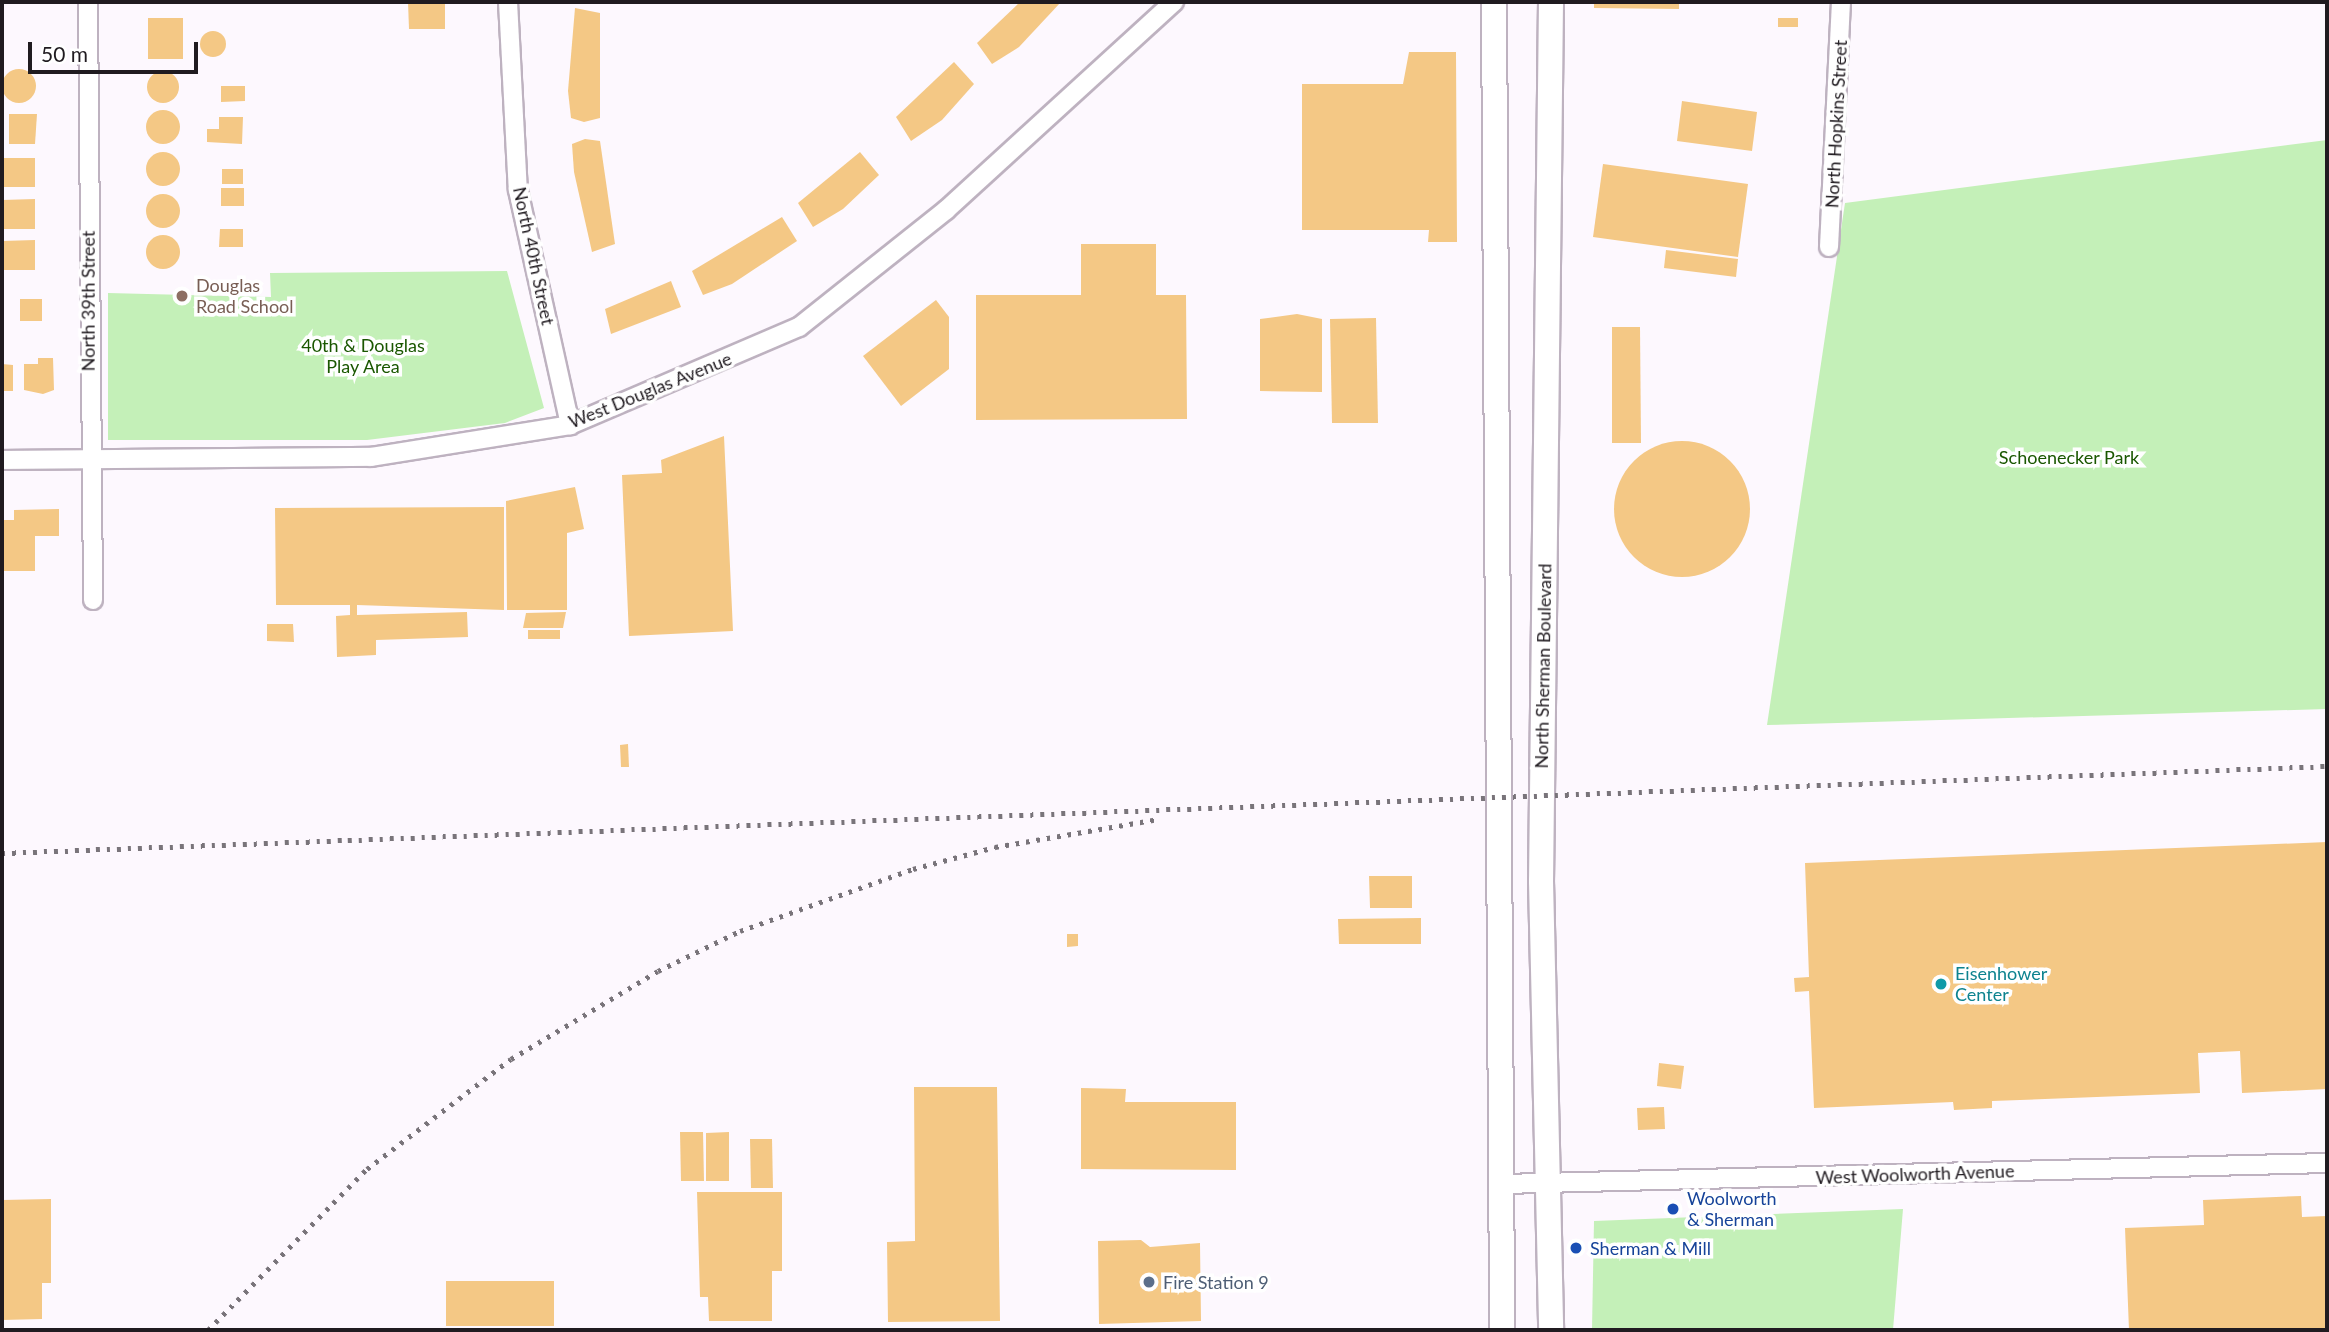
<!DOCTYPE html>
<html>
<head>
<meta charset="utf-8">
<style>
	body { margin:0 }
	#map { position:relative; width:2329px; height:1332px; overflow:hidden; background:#fdf8fe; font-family:Lato,sans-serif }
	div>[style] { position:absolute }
	.green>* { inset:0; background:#c4f0b8 }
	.building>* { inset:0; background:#f4c885 }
	.round { border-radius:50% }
	.roads { filter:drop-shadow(2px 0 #beb2c0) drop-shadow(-2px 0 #beb2c0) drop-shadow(0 2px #beb2c0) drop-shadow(0 -2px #beb2c0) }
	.minor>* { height:18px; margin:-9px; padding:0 9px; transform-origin:9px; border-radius:9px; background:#fff }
	.secondary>* { height:24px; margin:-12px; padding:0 12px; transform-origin:12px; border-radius:12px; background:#fff }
	.rail>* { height:5px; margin-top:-2.5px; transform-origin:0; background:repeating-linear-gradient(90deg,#79747a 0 3.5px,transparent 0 10.5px) }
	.dots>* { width:19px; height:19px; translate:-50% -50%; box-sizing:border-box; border:4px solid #fff; border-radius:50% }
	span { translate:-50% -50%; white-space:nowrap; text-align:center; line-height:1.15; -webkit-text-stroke:7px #fff; paint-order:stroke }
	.street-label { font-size:18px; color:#201b20 }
	.education-label { font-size:18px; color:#785e54 }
	.left { translate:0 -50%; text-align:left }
	.park-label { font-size:18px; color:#1a5700 }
	.culture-label { font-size:18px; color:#0d838f }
	.transit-label { font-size:18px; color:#164399 }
	.service-label { font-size:18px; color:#4e5e75 }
	.frame { position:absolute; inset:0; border:4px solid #201b20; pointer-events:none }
	.scale { position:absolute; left:28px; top:42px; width:170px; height:32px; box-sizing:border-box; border:4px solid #201b20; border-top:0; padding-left:9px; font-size:21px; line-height:24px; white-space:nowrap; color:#201b20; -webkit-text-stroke:5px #fff; paint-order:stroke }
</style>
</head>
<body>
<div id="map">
	<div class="green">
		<div style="clip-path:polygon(2327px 140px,2327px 709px,1767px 725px,1845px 203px)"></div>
		<div style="clip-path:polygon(507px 271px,544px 408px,505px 423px,367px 440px,108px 440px,108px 293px,271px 297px,270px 273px)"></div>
		<div style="clip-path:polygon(1903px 1209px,1893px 1330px,1592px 1330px,1594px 1221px)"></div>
	</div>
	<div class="building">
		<div style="clip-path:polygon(408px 2px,445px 2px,445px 29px,409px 29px)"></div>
		<div style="clip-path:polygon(1020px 2px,1061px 2px,1019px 47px,992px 64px,977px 43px)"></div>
		<div style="clip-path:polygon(1594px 2px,1679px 2px,1679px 9px,1594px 8px)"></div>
		<div style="clip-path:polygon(575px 8px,600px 13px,600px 118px,584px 122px,571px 118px,568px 91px)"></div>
		<div style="clip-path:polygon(148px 18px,183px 18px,183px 59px,148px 59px)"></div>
		<div style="clip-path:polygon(1778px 18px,1798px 18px,1798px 27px,1778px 27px)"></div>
		<div class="round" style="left:200px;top:31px;width:26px;height:26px"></div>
		<div style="clip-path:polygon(1409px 52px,1456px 52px,1457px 242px,1428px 242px,1429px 230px,1302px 230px,1302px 84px,1403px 84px)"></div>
		<div style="clip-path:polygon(954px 62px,974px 84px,942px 120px,911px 141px,896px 117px)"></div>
		<div class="round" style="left:2px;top:69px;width:34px;height:34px"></div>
		<div class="round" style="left:147px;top:71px;width:32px;height:32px"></div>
		<div style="clip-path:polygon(221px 86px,245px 86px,245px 101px,221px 102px)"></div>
		<div style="clip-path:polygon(1682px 101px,1757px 112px,1752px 151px,1677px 141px)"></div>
		<div class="round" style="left:146px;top:110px;width:34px;height:34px"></div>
		<div style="clip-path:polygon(9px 114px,37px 114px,35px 144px,9px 144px)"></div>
		<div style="clip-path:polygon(219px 117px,243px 117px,242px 144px,207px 142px,207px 129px,219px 129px)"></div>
		<div style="clip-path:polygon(585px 139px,600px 141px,615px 244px,592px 252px,574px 172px,572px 144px)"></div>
		<div style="clip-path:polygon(860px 152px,879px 175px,843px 209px,813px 227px,798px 203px)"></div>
		<div class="round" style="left:146px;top:152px;width:34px;height:34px"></div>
		<div style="clip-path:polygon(2px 158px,35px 158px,35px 187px,2px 187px)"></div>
		<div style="clip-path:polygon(1603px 164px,1748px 184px,1738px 257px,1593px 237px)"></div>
		<div style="clip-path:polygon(222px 169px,243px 169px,243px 184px,222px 184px)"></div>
		<div style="clip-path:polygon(221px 188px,244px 188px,244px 206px,221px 206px)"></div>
		<div class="round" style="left:146px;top:194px;width:34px;height:34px"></div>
		<div style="clip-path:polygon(35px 199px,35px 229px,2px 229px,2px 200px)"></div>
		<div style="clip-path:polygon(782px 217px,797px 241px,732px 284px,703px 295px,692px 271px)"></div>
		<div style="clip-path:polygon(220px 229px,243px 229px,243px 247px,219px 247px)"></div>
		<div class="round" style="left:146px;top:235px;width:34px;height:34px"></div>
		<div style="clip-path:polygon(35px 240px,35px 270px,2px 270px,2px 241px)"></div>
		<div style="clip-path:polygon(1081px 244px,1156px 244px,1156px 295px,1186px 295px,1187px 419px,976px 420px,976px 295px,1081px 295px)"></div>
		<div style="clip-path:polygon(1666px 250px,1738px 259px,1736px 277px,1664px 268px)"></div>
		<div style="clip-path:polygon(671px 281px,681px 307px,611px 334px,605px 309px)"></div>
		<div style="clip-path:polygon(20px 299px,42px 299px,42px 321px,20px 321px)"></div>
		<div style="clip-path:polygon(936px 300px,949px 317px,949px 369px,901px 406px,863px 356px)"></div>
		<div style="clip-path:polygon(1297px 314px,1322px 319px,1322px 392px,1260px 391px,1260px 319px)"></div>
		<div style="clip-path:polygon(1376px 318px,1378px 423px,1332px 423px,1330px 319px)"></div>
		<div style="clip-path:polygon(1612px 327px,1640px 327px,1641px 443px,1612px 443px)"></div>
		<div style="clip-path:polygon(38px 358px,53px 358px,54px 390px,43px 394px,24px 390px,24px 364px,38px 364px)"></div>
		<div style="clip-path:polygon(2px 364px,13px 365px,13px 391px,2px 391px)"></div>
		<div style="clip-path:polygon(724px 436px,733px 631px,629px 636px,622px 475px,662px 473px,661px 460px)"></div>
		<div class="round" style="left:1614px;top:441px;width:136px;height:136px"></div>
		<div style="clip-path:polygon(575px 487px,584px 529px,567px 533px,567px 610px,507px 610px,506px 501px)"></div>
		<div style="clip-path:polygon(504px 507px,504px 610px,357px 605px,357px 615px,467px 612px,468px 637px,376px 640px,376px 655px,337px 657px,336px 616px,350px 615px,350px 605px,276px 605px,275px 508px)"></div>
		<div style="clip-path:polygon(59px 509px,59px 536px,35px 536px,35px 571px,3px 571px,4px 520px,14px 520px,14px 510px)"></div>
		<div style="clip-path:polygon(566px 612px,563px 628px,523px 628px,526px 613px)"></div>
		<div style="clip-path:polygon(267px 624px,293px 624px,294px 642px,267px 641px)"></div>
		<div style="clip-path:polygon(528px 630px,560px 630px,560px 639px,528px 639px)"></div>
		<div style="clip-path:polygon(628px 744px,629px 767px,621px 767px,620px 745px)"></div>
		<div style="clip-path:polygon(2327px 842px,2327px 1089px,2242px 1093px,2240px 1051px,2198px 1053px,2200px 1093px,1992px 1101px,1992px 1108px,1954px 1110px,1953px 1102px,1814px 1108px,1809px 991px,1795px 992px,1794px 978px,1809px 977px,1805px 863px)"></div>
		<div style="clip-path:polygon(1369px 876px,1412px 876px,1412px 908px,1370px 908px)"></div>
		<div style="clip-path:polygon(1421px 918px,1421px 944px,1339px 944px,1338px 919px)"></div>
		<div style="clip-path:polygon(1067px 934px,1078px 934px,1078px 946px,1067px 947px)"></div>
		<div style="clip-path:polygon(1659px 1063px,1684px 1066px,1681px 1089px,1657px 1086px)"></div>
		<div style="clip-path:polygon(914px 1087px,997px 1087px,1000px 1321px,888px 1322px,887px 1242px,915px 1241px)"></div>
		<div style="clip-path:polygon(1081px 1088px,1126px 1089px,1125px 1102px,1236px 1102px,1236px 1170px,1081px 1169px)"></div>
		<div style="clip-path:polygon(1664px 1107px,1665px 1129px,1638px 1130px,1637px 1108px)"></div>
		<div style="clip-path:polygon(680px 1132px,703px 1132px,704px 1181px,681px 1181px)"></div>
		<div style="clip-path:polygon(729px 1132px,729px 1181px,706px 1181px,706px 1133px)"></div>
		<div style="clip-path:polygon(750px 1139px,772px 1139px,773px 1188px,751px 1188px)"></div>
		<div style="clip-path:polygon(697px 1192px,782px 1192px,782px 1271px,772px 1271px,772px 1321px,709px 1321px,708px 1297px,700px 1297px)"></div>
		<div style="clip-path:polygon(2301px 1196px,2302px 1217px,2327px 1216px,2327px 1330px,2129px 1330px,2125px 1228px,2204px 1225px,2203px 1200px)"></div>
		<div style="clip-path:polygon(51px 1199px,51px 1283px,42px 1283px,42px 1319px,2px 1320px,2px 1200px)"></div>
		<div style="clip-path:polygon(1141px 1240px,1150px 1247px,1200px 1243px,1201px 1321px,1099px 1324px,1098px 1241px)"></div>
		<div style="clip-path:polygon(446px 1281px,554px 1281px,554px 1326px,446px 1326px)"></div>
	</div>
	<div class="roads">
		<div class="minor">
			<div style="left:88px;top:2px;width:598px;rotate:89.52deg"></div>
			<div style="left:508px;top:2px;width:188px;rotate:87deg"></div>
			<div style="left:518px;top:190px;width:241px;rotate:77.5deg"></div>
			<div style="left:1829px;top:247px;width:245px;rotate:-87.2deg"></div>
			<div style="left:2px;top:460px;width:369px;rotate:-0.5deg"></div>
			<div style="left:371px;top:457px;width:202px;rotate:-9.1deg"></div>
			<div style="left:570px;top:425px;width:249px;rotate:-23.2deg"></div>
			<div style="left:799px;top:327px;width:188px;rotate:-38.5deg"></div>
			<div style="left:946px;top:210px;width:309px;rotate:-42.4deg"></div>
			<div style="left:1503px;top:1184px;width:824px;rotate:-1.46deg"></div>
		</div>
		<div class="secondary">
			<div style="left:1494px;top:2px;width:1328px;rotate:89.65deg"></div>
			<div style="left:1551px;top:2px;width:879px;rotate:90.65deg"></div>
			<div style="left:1541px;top:881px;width:449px;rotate:88.7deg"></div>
		</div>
	</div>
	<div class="rail">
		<div style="left:2px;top:853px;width:2327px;rotate:-2.14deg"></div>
		<div style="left:208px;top:1330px;width:226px;rotate:-45.4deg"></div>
		<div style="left:367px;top:1169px;width:181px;rotate:-37.4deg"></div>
		<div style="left:511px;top:1059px;width:171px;rotate:-30.9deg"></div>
		<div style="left:658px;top:971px;width:91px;rotate:-26deg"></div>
		<div style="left:740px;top:931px;width:184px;rotate:-19.7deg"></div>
		<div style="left:913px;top:869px;width:85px;rotate:-15deg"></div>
		<div style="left:995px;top:847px;width:166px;rotate:-9.7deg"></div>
	</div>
	<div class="dots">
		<div style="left:182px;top:296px;background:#8d6e63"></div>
		<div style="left:1941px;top:984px;background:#0f9aa8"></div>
		<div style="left:1673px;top:1209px;background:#1a4fb4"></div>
		<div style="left:1576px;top:1248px;background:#1a4fb4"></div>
		<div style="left:1149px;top:1282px;background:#5c6f8a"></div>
	</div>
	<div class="street-label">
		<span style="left:1836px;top:124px;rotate:-87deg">North Hopkins Street</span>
		<span style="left:534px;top:256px;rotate:78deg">North 40th Street</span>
		<span style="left:88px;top:301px;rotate:-90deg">North 39th Street</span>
		<span style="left:650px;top:390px;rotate:-22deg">West Douglas Avenue</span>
		<span style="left:1543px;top:666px;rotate:-89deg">North Sherman Boulevard</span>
		<span style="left:1915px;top:1174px;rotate:-2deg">West Woolworth Avenue</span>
	</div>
	<div class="education-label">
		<span class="left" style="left:196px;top:296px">Douglas<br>Road School</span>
	</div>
	<div class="park-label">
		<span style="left:363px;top:356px">40th &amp; Douglas<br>Play Area</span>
		<span style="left:2069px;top:457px">Schoenecker Park</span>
	</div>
	<div class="culture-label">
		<span class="left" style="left:1955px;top:984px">Eisenhower<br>Center</span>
	</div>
	<div class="transit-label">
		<span class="left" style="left:1687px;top:1209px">Woolworth<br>&amp; Sherman</span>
		<span class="left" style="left:1590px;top:1248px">Sherman &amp; Mill</span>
	</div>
	<div class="service-label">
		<span class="left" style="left:1163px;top:1282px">Fire Station 9</span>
	</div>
	<div class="frame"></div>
	<div class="scale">50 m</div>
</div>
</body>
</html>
